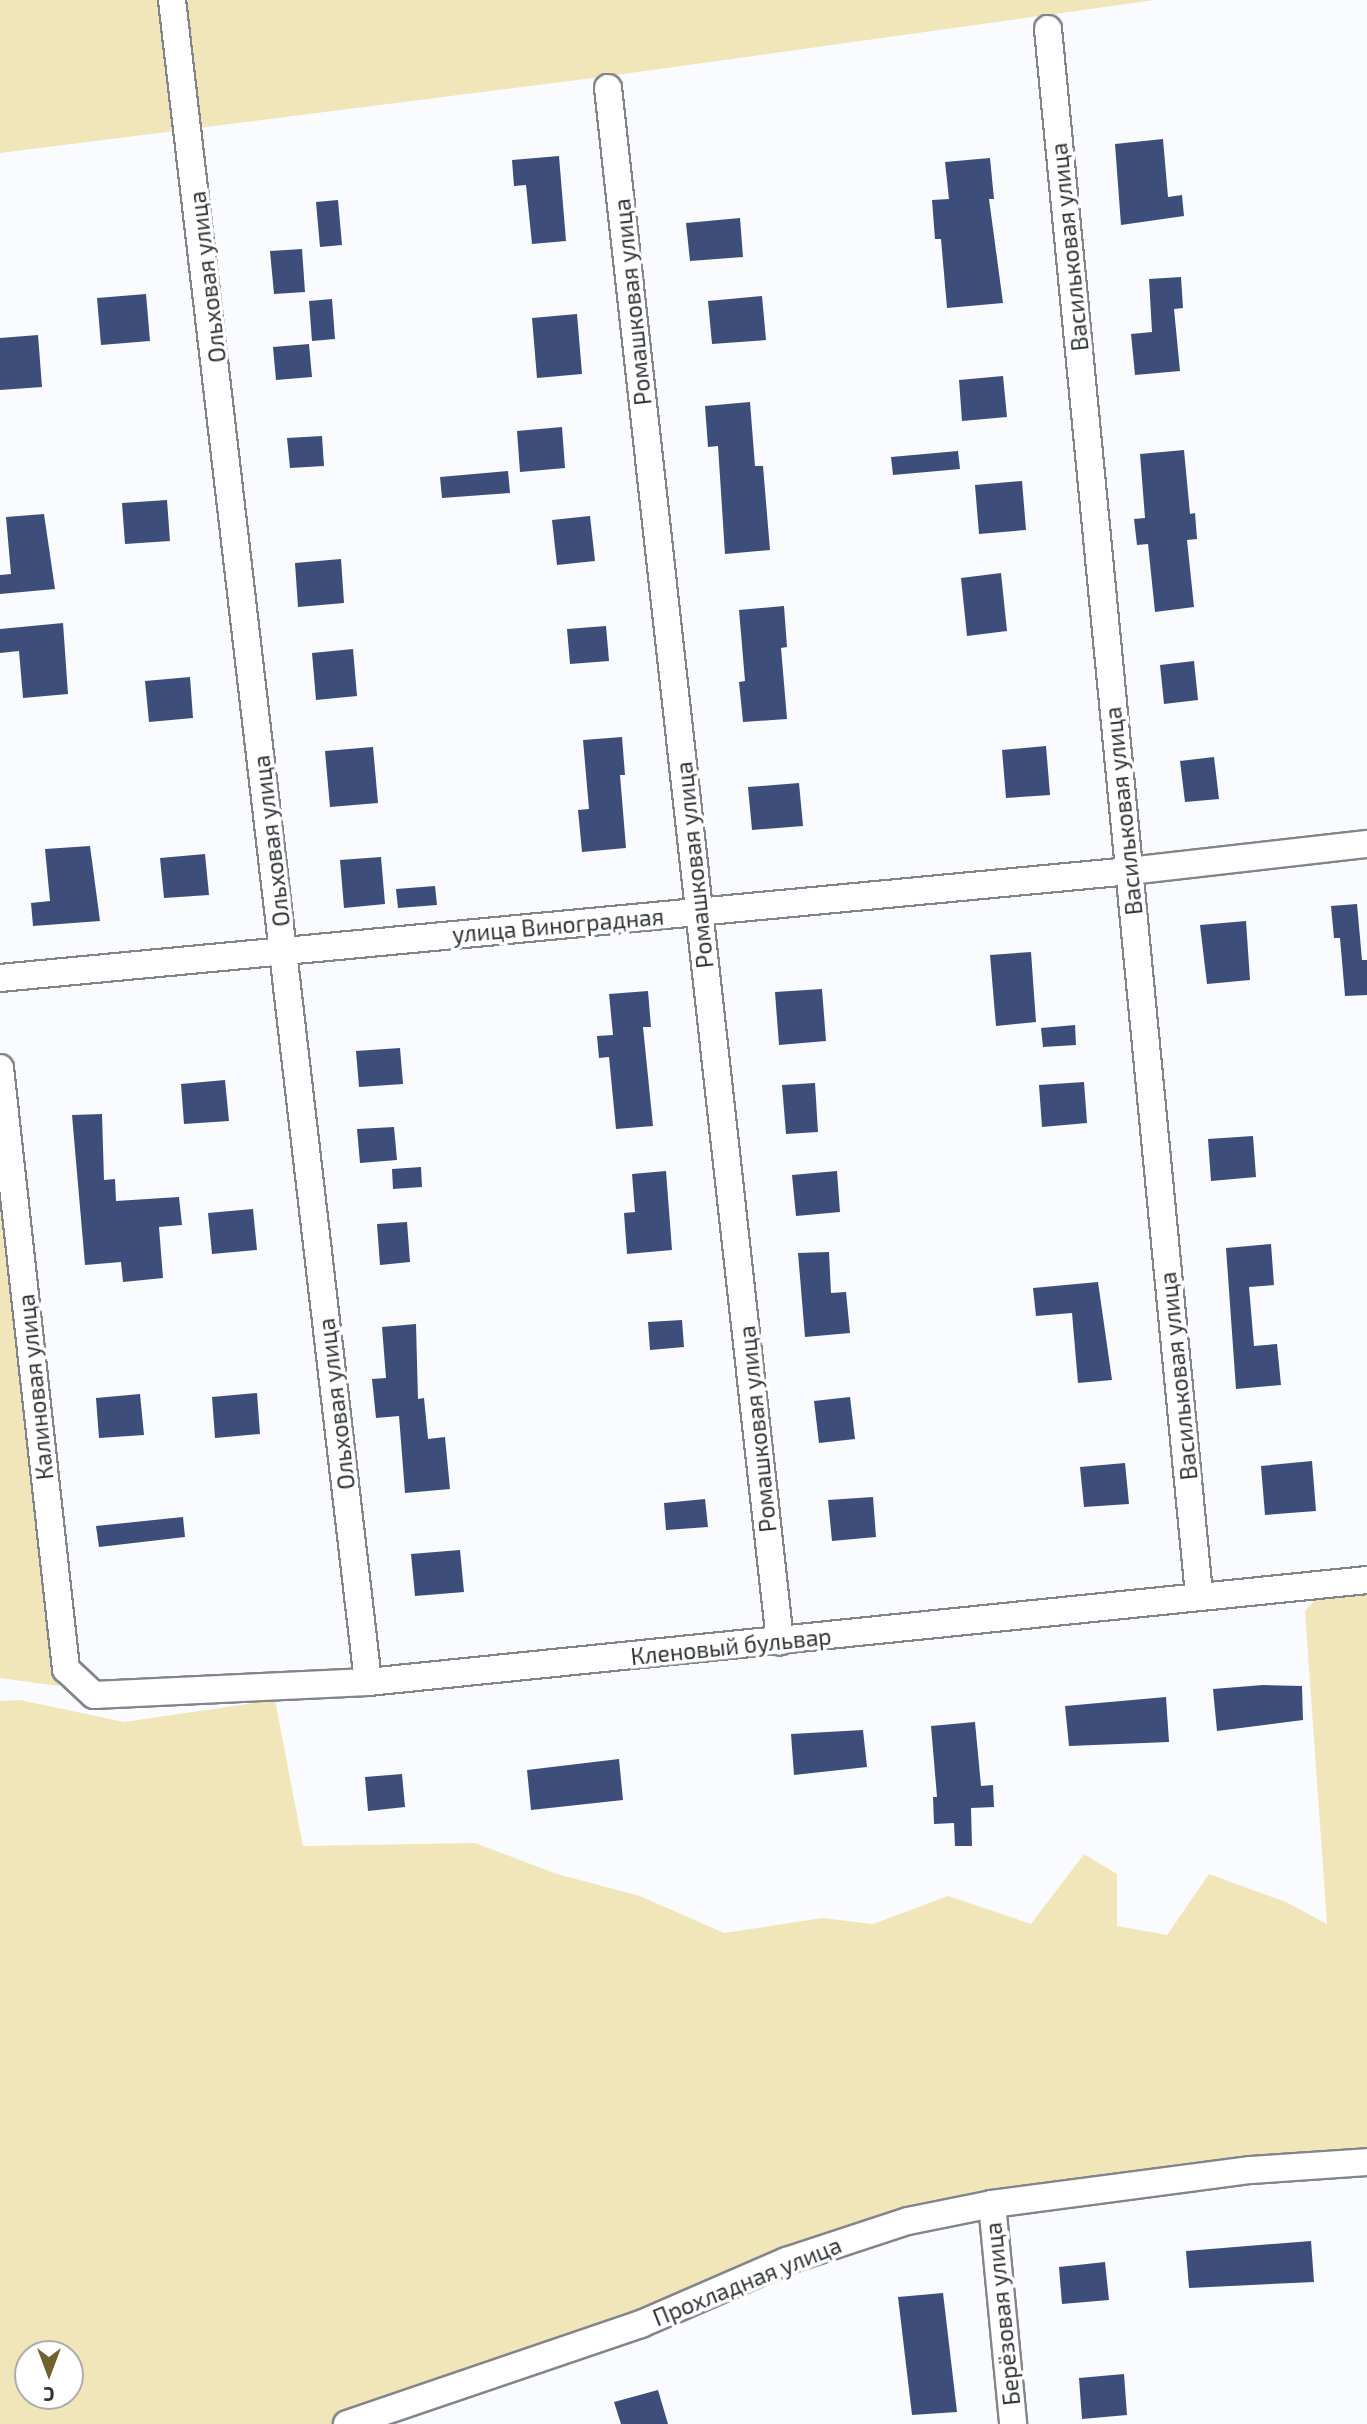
<!DOCTYPE html>
<html>
<head>
<meta charset="utf-8">
<style>
	body { margin:0 }
	#map { position:relative; width:1367px; height:2424px; overflow:hidden; background:#f9fbff; font-family:"Exo 2",sans-serif }
	div>[style] { position:absolute }
	.green>* { inset:0; background:#f1e6ba }
	.building>* { inset:0; background:#3e4e7b }
	.roads { filter:drop-shadow(2px 0 #83858b) drop-shadow(-2px 0 #83858b) drop-shadow(0 2px #83858b) drop-shadow(0 -2px #83858b) }
	.minor>* { height:26px; margin:-13px; padding:0 13px; transform-origin:13px; border-radius:13px; background:#fff }
	span { translate:-50% -50%; white-space:nowrap; text-align:center; line-height:1.15; -webkit-text-stroke:7px #fff; paint-order:stroke }
	.street-label { font-size:23px; color:#313234 }
	.north { position:absolute; left:14px; top:2340px; width:70px; height:70px; box-sizing:border-box; background:#fff; border:2px solid #adadae; border-radius:50%; rotate:180deg; font-size:19px; font-weight:700; line-height:28px; text-align:center; color:#313234 }
	.north::after { content:''; display:block; margin:auto; width:24px; height:32px; background:#6f622f; clip-path:polygon(50% 0,100% 100%,50% 72%,0 100%) }
</style>
</head>
<body>
<div id="map">
	<div class="green">
		<div style="clip-path:polygon(0 0,1155px 0,609px 76px,0 153px)"></div>
		<div style="clip-path:polygon(0 1208px,14px 1332px,59px 1686px,0 1678px)"></div>
		<div style="clip-path:polygon(evenodd,1367px 1589px,1367px 2147px,1144px 2175px,1056px 2181px,989px 2198px,705px 2289px,335px 2424px,0 2424px,0 1701px,20px 1700px,124px 1722px,275px 1700px,303px 1846px,475px 1843px,557px 1874px,640px 1896px,724px 1933px,822px 1918px,873px 1924px,948px 1896px,1031px 1924px,1084px 1854px,1117px 1874px,1117px 1926px,1167px 1935px,1209px 1874px,1286px 1902px,1327px 1924px,1305px 1611px,1321px 1594px,1367px 1589px,28px 2354px,70px 2354px,70px 2396px,28px 2396px,28px 2354px)"></div>
	</div>
	<div class="building">
		<div style="clip-path:polygon(1163px 139px,1168px 197px,1182px 195px,1184px 216px,1121px 225px,1115px 144px)"></div>
		<div style="clip-path:polygon(559px 156px,566px 241px,532px 244px,526px 185px,514px 186px,512px 160px)"></div>
		<div style="clip-path:polygon(990px 158px,994px 199px,989px 199px,1003px 303px,947px 308px,941px 239px,935px 239px,932px 200px,949px 199px,945px 162px)"></div>
		<div style="clip-path:polygon(338px 200px,342px 245px,320px 247px,316px 202px)"></div>
		<div style="clip-path:polygon(740px 218px,743px 257px,690px 261px,686px 223px)"></div>
		<div style="clip-path:polygon(302px 249px,305px 292px,274px 294px,270px 251px)"></div>
		<div style="clip-path:polygon(1181px 277px,1183px 308px,1174px 309px,1180px 371px,1135px 375px,1131px 334px,1152px 332px,1149px 279px)"></div>
		<div style="clip-path:polygon(146px 294px,150px 341px,101px 345px,97px 298px)"></div>
		<div style="clip-path:polygon(762px 296px,766px 340px,712px 344px,708px 301px)"></div>
		<div style="clip-path:polygon(332px 299px,335px 339px,312px 341px,309px 301px)"></div>
		<div style="clip-path:polygon(577px 314px,582px 374px,537px 378px,532px 318px)"></div>
		<div style="clip-path:polygon(38px 335px,42px 387px,0 390px,0 338px)"></div>
		<div style="clip-path:polygon(309px 344px,312px 377px,276px 380px,273px 347px)"></div>
		<div style="clip-path:polygon(1003px 376px,1007px 417px,962px 421px,959px 380px)"></div>
		<div style="clip-path:polygon(750px 402px,755px 466px,763px 466px,770px 550px,725px 554px,718px 446px,708px 447px,705px 406px)"></div>
		<div style="clip-path:polygon(562px 427px,565px 468px,520px 472px,517px 431px)"></div>
		<div style="clip-path:polygon(322px 436px,324px 466px,290px 468px,287px 438px)"></div>
		<div style="clip-path:polygon(1184px 450px,1190px 514px,1195px 513px,1197px 539px,1187px 540px,1194px 607px,1155px 612px,1148px 544px,1137px 545px,1134px 519px,1145px 518px,1140px 454px)"></div>
		<div style="clip-path:polygon(958px 451px,960px 469px,893px 475px,891px 457px)"></div>
		<div style="clip-path:polygon(508px 471px,510px 493px,442px 498px,440px 477px)"></div>
		<div style="clip-path:polygon(1022px 481px,1026px 530px,979px 534px,975px 485px)"></div>
		<div style="clip-path:polygon(167px 500px,170px 541px,125px 544px,122px 503px)"></div>
		<div style="clip-path:polygon(44px 514px,55px 589px,0 594px,0 575px,11px 574px,6px 517px)"></div>
		<div style="clip-path:polygon(590px 516px,595px 561px,557px 565px,552px 520px)"></div>
		<div style="clip-path:polygon(341px 559px,344px 603px,298px 607px,295px 563px)"></div>
		<div style="clip-path:polygon(1001px 573px,1007px 631px,967px 636px,961px 578px)"></div>
		<div style="clip-path:polygon(784px 606px,787px 647px,781px 648px,787px 719px,743px 722px,739px 682px,745px 681px,739px 610px)"></div>
		<div style="clip-path:polygon(63px 623px,68px 694px,23px 698px,19px 651px,0 653px,0 629px)"></div>
		<div style="clip-path:polygon(606px 626px,609px 661px,570px 664px,567px 629px)"></div>
		<div style="clip-path:polygon(353px 649px,357px 696px,316px 700px,312px 653px)"></div>
		<div style="clip-path:polygon(1194px 661px,1198px 700px,1164px 704px,1160px 665px)"></div>
		<div style="clip-path:polygon(190px 677px,193px 718px,149px 722px,145px 681px)"></div>
		<div style="clip-path:polygon(622px 737px,625px 775px,620px 775px,626px 848px,582px 852px,578px 810px,589px 809px,583px 740px)"></div>
		<div style="clip-path:polygon(1046px 746px,1050px 795px,1006px 798px,1002px 750px)"></div>
		<div style="clip-path:polygon(373px 747px,378px 803px,330px 807px,325px 751px)"></div>
		<div style="clip-path:polygon(1214px 757px,1219px 799px,1185px 802px,1180px 761px)"></div>
		<div style="clip-path:polygon(799px 783px,803px 826px,752px 830px,748px 787px)"></div>
		<div style="clip-path:polygon(90px 846px,100px 921px,33px 926px,31px 903px,50px 901px,45px 849px)"></div>
		<div style="clip-path:polygon(205px 854px,209px 895px,164px 898px,160px 858px)"></div>
		<div style="clip-path:polygon(381px 857px,385px 904px,344px 908px,340px 860px)"></div>
		<div style="clip-path:polygon(435px 886px,437px 905px,398px 908px,396px 889px)"></div>
		<div style="clip-path:polygon(1357px 904px,1362px 960px,1367px 960px,1367px 995px,1345px 996px,1340px 938px,1334px 938px,1331px 906px)"></div>
		<div style="clip-path:polygon(1246px 921px,1250px 980px,1207px 984px,1200px 925px)"></div>
		<div style="clip-path:polygon(1031px 952px,1036px 1022px,996px 1026px,990px 955px)"></div>
		<div style="clip-path:polygon(822px 989px,826px 1041px,779px 1045px,775px 992px)"></div>
		<div style="clip-path:polygon(648px 991px,651px 1027px,643px 1027px,653px 1126px,616px 1129px,609px 1057px,599px 1058px,597px 1036px,613px 1035px,609px 994px)"></div>
		<div style="clip-path:polygon(1075px 1025px,1076px 1045px,1043px 1047px,1041px 1028px)"></div>
		<div style="clip-path:polygon(400px 1048px,403px 1084px,359px 1087px,356px 1051px)"></div>
		<div style="clip-path:polygon(225px 1080px,229px 1121px,184px 1124px,181px 1084px)"></div>
		<div style="clip-path:polygon(1084px 1082px,1087px 1123px,1042px 1127px,1039px 1085px)"></div>
		<div style="clip-path:polygon(815px 1083px,818px 1132px,786px 1134px,782px 1085px)"></div>
		<div style="clip-path:polygon(102px 1114px,104px 1180px,115px 1179px,116px 1201px,179px 1197px,182px 1225px,159px 1227px,163px 1278px,123px 1282px,121px 1262px,85px 1265px,72px 1115px)"></div>
		<div style="clip-path:polygon(394px 1127px,397px 1160px,360px 1163px,357px 1129px)"></div>
		<div style="clip-path:polygon(1253px 1136px,1256px 1177px,1211px 1181px,1208px 1139px)"></div>
		<div style="clip-path:polygon(421px 1167px,422px 1187px,393px 1189px,392px 1169px)"></div>
		<div style="clip-path:polygon(666px 1171px,672px 1250px,627px 1254px,624px 1213px,635px 1212px,632px 1174px)"></div>
		<div style="clip-path:polygon(837px 1171px,840px 1212px,796px 1216px,792px 1175px)"></div>
		<div style="clip-path:polygon(253px 1209px,257px 1250px,212px 1254px,208px 1213px)"></div>
		<div style="clip-path:polygon(407px 1222px,410px 1262px,380px 1265px,377px 1224px)"></div>
		<div style="clip-path:polygon(1271px 1244px,1274px 1285px,1249px 1287px,1254px 1346px,1277px 1344px,1281px 1385px,1236px 1389px,1226px 1248px)"></div>
		<div style="clip-path:polygon(829px 1252px,831px 1293px,846px 1292px,850px 1333px,805px 1337px,798px 1253px)"></div>
		<div style="clip-path:polygon(1098px 1282px,1112px 1380px,1078px 1383px,1072px 1313px,1036px 1316px,1033px 1288px)"></div>
		<div style="clip-path:polygon(682px 1320px,684px 1347px,650px 1350px,648px 1322px)"></div>
		<div style="clip-path:polygon(416px 1324px,418px 1399px,424px 1398px,428px 1439px,445px 1437px,450px 1489px,405px 1493px,399px 1416px,376px 1418px,372px 1379px,386px 1378px,382px 1327px)"></div>
		<div style="clip-path:polygon(257px 1393px,260px 1434px,215px 1438px,212px 1397px)"></div>
		<div style="clip-path:polygon(140px 1394px,144px 1435px,99px 1438px,96px 1398px)"></div>
		<div style="clip-path:polygon(850px 1397px,855px 1439px,819px 1443px,814px 1401px)"></div>
		<div style="clip-path:polygon(1312px 1461px,1316px 1511px,1265px 1515px,1261px 1466px)"></div>
		<div style="clip-path:polygon(1125px 1463px,1129px 1504px,1084px 1507px,1080px 1467px)"></div>
		<div style="clip-path:polygon(873px 1497px,876px 1537px,832px 1541px,828px 1500px)"></div>
		<div style="clip-path:polygon(705px 1499px,708px 1527px,666px 1530px,664px 1503px)"></div>
		<div style="clip-path:polygon(183px 1517px,185px 1537px,99px 1547px,96px 1526px)"></div>
		<div style="clip-path:polygon(460px 1550px,464px 1592px,415px 1596px,411px 1554px)"></div>
		<div style="clip-path:polygon(1263px 1685px,1302px 1686px,1303px 1720px,1217px 1731px,1213px 1689px)"></div>
		<div style="clip-path:polygon(1166px 1697px,1169px 1742px,1069px 1746px,1065px 1706px)"></div>
		<div style="clip-path:polygon(975px 1722px,981px 1786px,993px 1785px,994px 1807px,971px 1808px,972px 1846px,955px 1846px,954px 1823px,934px 1824px,933px 1797px,937px 1797px,931px 1726px)"></div>
		<div style="clip-path:polygon(863px 1730px,867px 1767px,794px 1775px,791px 1734px)"></div>
		<div style="clip-path:polygon(619px 1759px,623px 1800px,531px 1810px,527px 1770px)"></div>
		<div style="clip-path:polygon(402px 1774px,405px 1807px,368px 1811px,365px 1777px)"></div>
		<div style="clip-path:polygon(1311px 2241px,1314px 2282px,1189px 2288px,1186px 2251px)"></div>
		<div style="clip-path:polygon(1105px 2262px,1109px 2300px,1062px 2304px,1059px 2267px)"></div>
		<div style="clip-path:polygon(943px 2293px,957px 2412px,912px 2415px,898px 2297px)"></div>
		<div style="clip-path:polygon(1124px 2374px,1127px 2415px,1082px 2419px,1079px 2378px)"></div>
		<div style="clip-path:polygon(658px 2390px,668px 2424px,621px 2424px,614px 2402px)"></div>
	</div>
	<div class="roads">
		<div class="minor">
			<div style="left:172px;top:0;width:1693px;rotate:83.35deg"></div>
			<div style="left:1048px;top:29px;width:1572px;rotate:84.49deg"></div>
			<div style="left:608px;top:88px;width:1563px;rotate:83.68deg"></div>
			<div style="left:0;top:978px;width:1134px;rotate:-5.41deg"></div>
			<div style="left:1129px;top:871px;width:240px;rotate:-6.5deg"></div>
			<div style="left:0;top:1068px;width:605px;rotate:83.73deg"></div>
			<div style="left:66px;top:1669px;width:38px;rotate:43deg"></div>
			<div style="left:94px;top:1695px;width:274px;rotate:-2.7deg"></div>
			<div style="left:368px;top:1682px;width:1004px;rotate:-5.83deg"></div>
			<div style="left:992px;top:2204px;width:221px;rotate:84.5deg"></div>
			<div style="left:347px;top:2424px;width:311px;rotate:-18.8deg"></div>
			<div style="left:641px;top:2324px;width:158px;rotate:-23.5deg"></div>
			<div style="left:786px;top:2261px;width:128px;rotate:-18.2deg"></div>
			<div style="left:908px;top:2221px;width:86px;rotate:-11.4deg"></div>
			<div style="left:992px;top:2204px;width:261px;rotate:-7.5deg"></div>
			<div style="left:1251px;top:2170px;width:116px;rotate:-3.9deg"></div>
		</div>
	</div>
	<div class="street-label">
		<span style="left:1069px;top:247px;rotate:-96deg">Васильковая улица</span>
		<span style="left:207px;top:277px;rotate:-97deg">Ольховая улица</span>
		<span style="left:632px;top:302px;rotate:-96deg">Ромашковая улица</span>
		<span style="left:1123px;top:811px;rotate:-96deg">Васильковая улица</span>
		<span style="left:271px;top:841px;rotate:-97deg">Ольховая улица</span>
		<span style="left:694px;top:865px;rotate:-96deg">Ромашковая улица</span>
		<span style="left:558px;top:925px;rotate:-5deg">улица Виноградная</span>
		<span style="left:1178px;top:1376px;rotate:-96deg">Васильковая улица</span>
		<span style="left:35px;top:1387px;rotate:-96deg">Калиновая улица</span>
		<span style="left:336px;top:1404px;rotate:-97deg">Ольховая улица</span>
		<span style="left:757px;top:1429px;rotate:-96deg">Ромашковая улица</span>
		<span style="left:731px;top:1646px;rotate:-6deg">Кленовый бульвар</span>
		<span style="left:747px;top:2281px;rotate:-22deg">Прохладная улица</span>
		<span style="left:1002px;top:2314px;rotate:-96deg">Берёзовая улица</span>
	</div>
	<div class="north">С</div>
</div>
</body>
</html>
